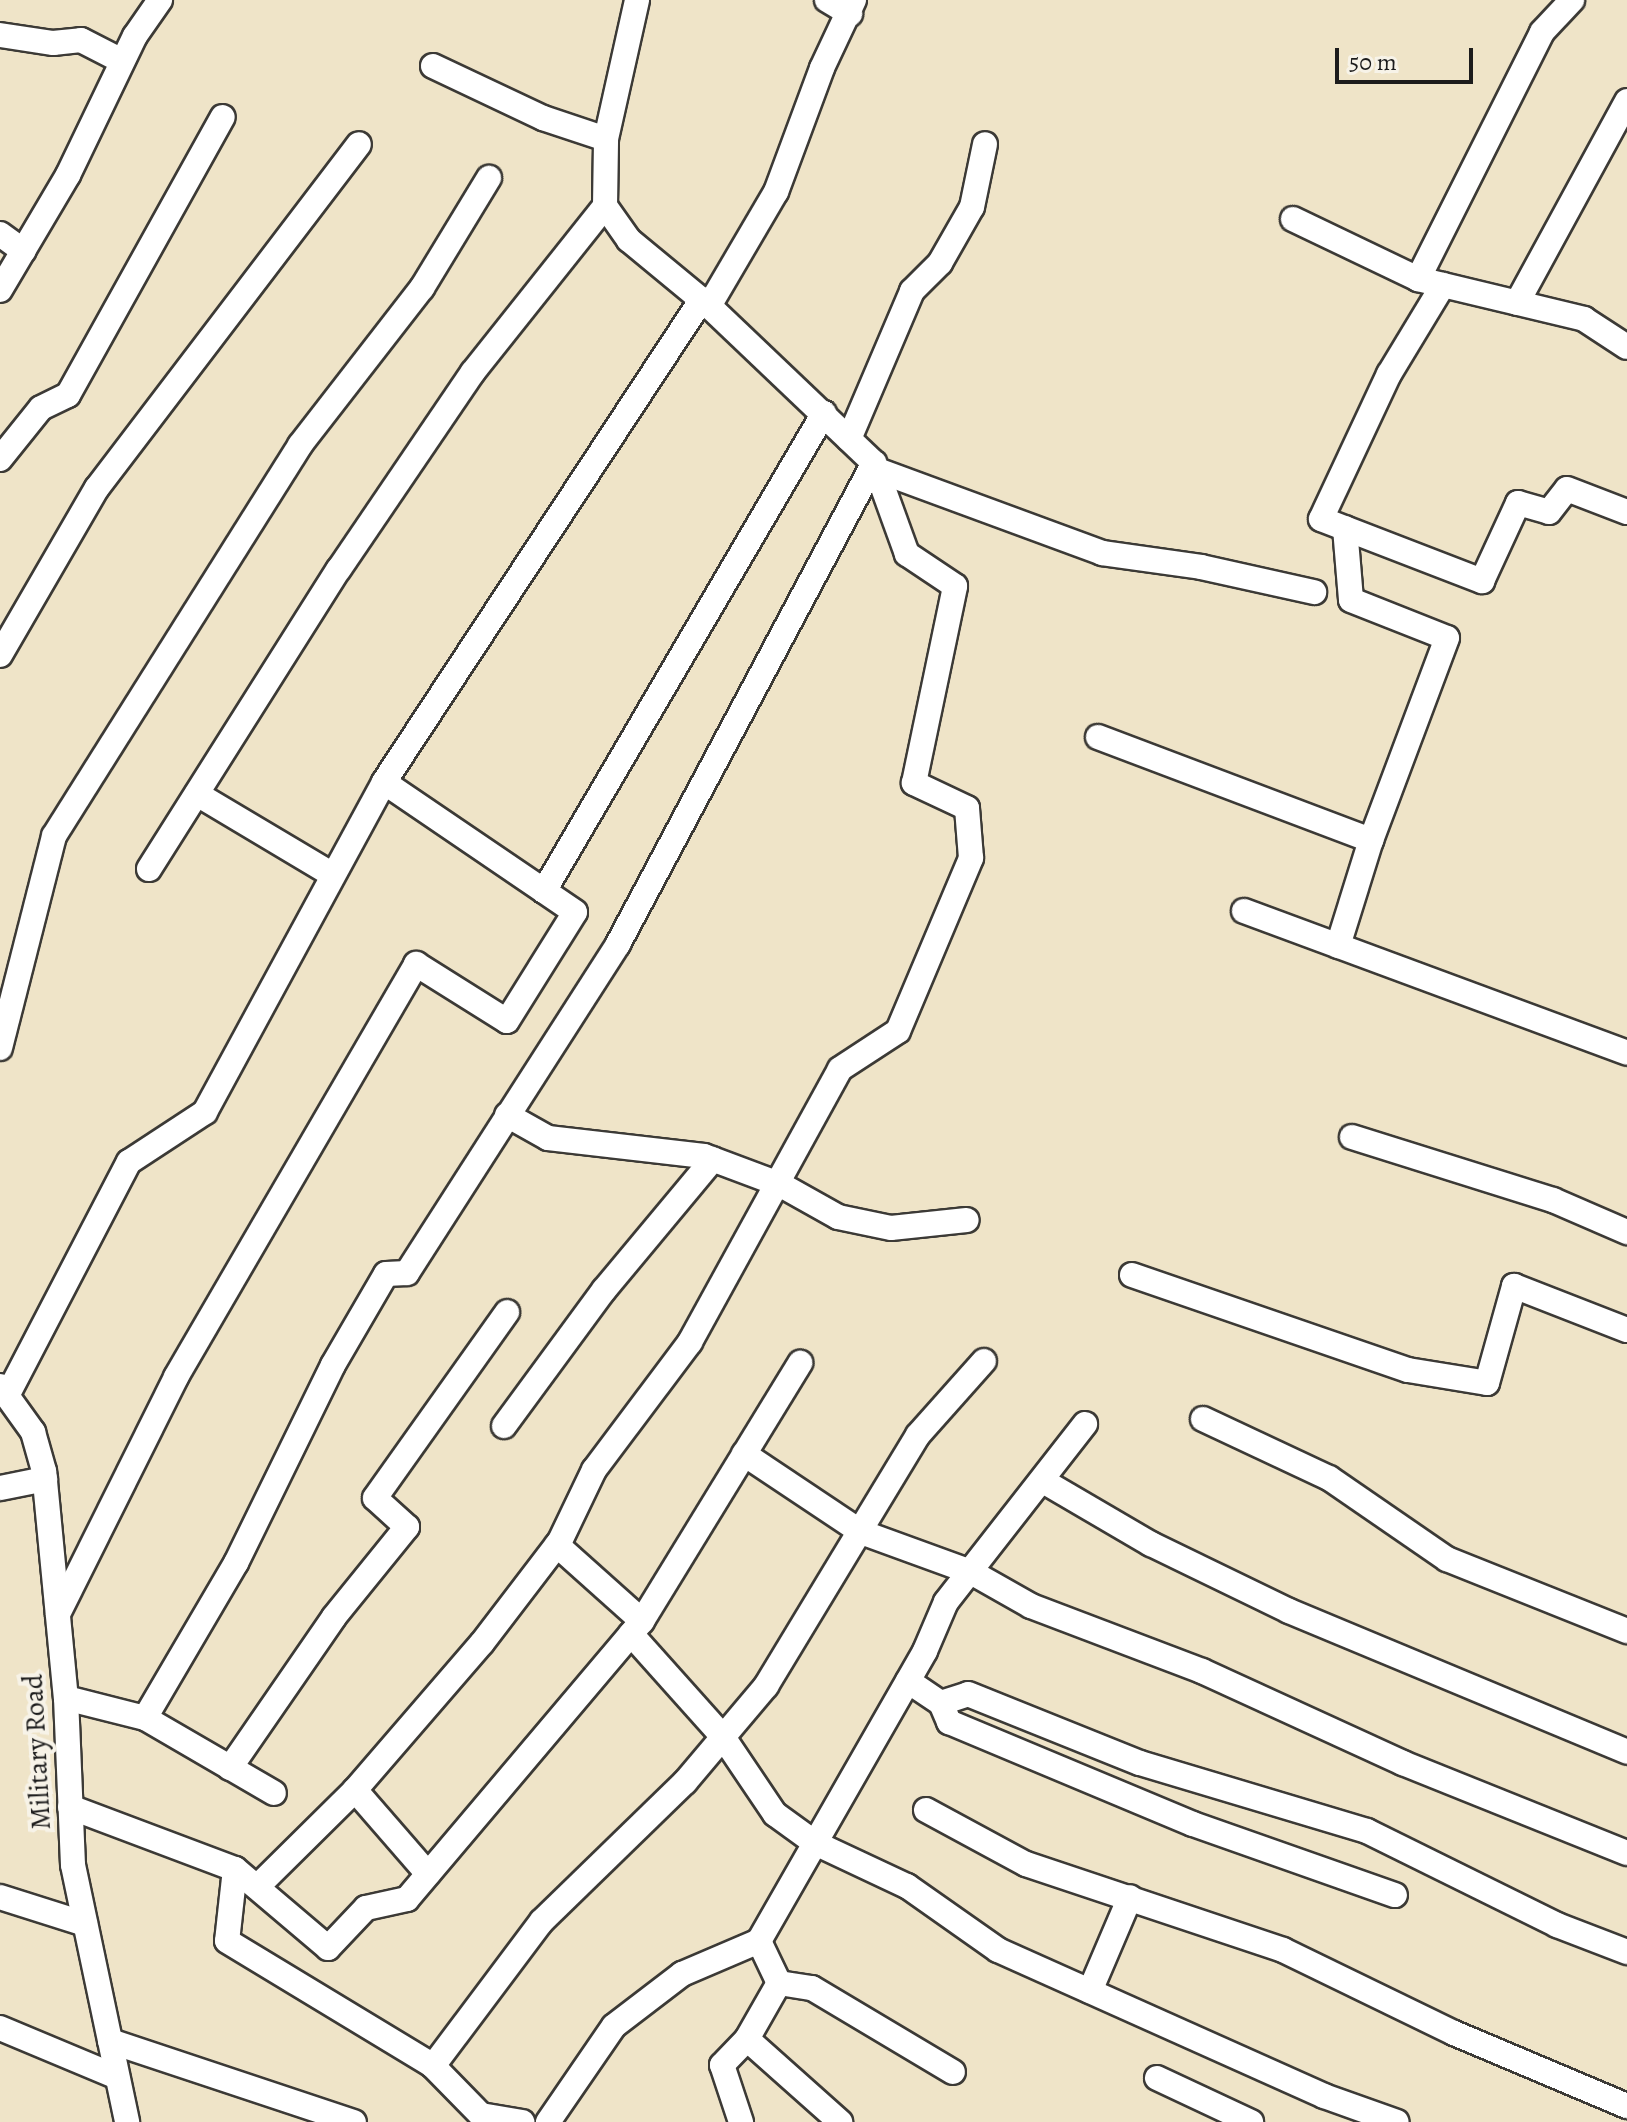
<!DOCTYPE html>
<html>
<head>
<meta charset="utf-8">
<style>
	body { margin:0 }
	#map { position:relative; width:1627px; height:2122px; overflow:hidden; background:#efe4c8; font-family:Alegreya,serif }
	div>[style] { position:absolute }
	.roads { filter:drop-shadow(2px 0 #3c3a36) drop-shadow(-2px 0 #3c3a36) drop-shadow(0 2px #3c3a36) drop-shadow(0 -2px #3c3a36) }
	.minor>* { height:24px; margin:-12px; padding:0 12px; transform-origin:12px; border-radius:12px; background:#fff }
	span { translate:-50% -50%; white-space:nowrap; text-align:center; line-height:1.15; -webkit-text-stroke:8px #f7f3e8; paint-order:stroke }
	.street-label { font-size:28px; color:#1c1c1c }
	.scale { position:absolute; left:1335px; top:48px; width:138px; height:36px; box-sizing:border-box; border:4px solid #1c1c1c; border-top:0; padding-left:10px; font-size:24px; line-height:28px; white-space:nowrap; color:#1c1c1c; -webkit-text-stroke:6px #f7f3e8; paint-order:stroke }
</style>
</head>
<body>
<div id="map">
	<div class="roads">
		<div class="minor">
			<div style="left:827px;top:0;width:27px;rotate:31deg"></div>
			<div style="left:0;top:35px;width:54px;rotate:8.6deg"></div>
			<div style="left:53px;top:43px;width:28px;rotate:-6deg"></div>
			<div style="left:81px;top:40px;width:46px;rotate:27.1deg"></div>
			<div style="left:433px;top:66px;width:122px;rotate:25.3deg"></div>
			<div style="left:543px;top:118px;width:66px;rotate:18.4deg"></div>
			<div style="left:1293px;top:219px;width:139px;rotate:25.6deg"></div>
			<div style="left:1418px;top:279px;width:171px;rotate:13.5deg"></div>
			<div style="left:1584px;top:319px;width:51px;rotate:33.1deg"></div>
			<div style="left:0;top:234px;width:29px;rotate:36deg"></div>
			<div style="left:1418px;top:279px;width:276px;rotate:-63.3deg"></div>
			<div style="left:1542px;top:32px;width:44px;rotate:-46.8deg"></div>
			<div style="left:1443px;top:285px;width:104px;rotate:121.2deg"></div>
			<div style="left:1389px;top:374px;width:160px;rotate:115.1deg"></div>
			<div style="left:1321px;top:519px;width:173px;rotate:21.1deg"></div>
			<div style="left:1482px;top:581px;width:86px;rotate:-65.2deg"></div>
			<div style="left:1518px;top:503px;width:32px;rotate:16deg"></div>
			<div style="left:1549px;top:512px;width:29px;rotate:-52deg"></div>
			<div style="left:1567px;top:489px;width:64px;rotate:21deg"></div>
			<div style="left:0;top:290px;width:134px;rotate:-59.4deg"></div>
			<div style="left:68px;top:175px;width:154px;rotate:-64.3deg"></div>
			<div style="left:135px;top:36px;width:44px;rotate:-55.2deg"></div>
			<div style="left:1517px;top:303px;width:230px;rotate:-61.4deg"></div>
			<div style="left:709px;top:306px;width:132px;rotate:-59.6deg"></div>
			<div style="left:776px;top:192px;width:132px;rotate:-69.6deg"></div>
			<div style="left:822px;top:68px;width:75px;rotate:-64.8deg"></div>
			<div style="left:849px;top:439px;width:161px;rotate:-66.9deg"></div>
			<div style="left:912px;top:291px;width:40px;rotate:-45deg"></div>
			<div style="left:940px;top:263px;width:64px;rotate:-60.3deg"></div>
			<div style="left:972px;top:207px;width:64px;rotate:-78.3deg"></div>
			<div style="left:0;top:459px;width:65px;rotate:-51.2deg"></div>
			<div style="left:41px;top:408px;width:30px;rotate:-26deg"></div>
			<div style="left:68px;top:395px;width:318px;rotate:-60.9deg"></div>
			<div style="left:877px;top:470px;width:240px;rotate:20.2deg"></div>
			<div style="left:1102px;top:553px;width:100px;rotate:8deg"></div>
			<div style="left:1201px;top:567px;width:116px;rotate:12.5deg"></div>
			<div style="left:1345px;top:528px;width:72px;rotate:85.2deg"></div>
			<div style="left:1351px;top:600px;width:103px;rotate:21.6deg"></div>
			<div style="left:1447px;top:638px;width:216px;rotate:110.6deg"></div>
			<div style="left:0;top:655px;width:193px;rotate:-59.9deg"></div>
			<div style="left:97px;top:488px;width:432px;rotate:-52.7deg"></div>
			<div style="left:1098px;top:737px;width:292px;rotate:20.7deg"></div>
			<div style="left:1371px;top:840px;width:111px;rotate:107.3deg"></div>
			<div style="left:197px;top:794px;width:158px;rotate:30.8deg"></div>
			<div style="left:149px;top:869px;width:355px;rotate:-57.7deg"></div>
			<div style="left:339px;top:569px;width:238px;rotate:-55.8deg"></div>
			<div style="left:473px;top:372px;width:212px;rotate:-51.5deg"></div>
			<div style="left:544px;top:891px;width:554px;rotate:-59.64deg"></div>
			<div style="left:1244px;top:911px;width:408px;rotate:20.3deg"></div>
			<div style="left:0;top:1048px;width:219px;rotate:-75.7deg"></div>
			<div style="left:54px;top:836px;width:462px;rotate:-57.8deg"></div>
			<div style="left:300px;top:445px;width:199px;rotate:-52.2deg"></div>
			<div style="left:422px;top:288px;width:129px;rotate:-58.7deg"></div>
			<div style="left:507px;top:1115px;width:47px;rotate:29.3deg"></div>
			<div style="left:548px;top:1138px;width:157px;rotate:6.6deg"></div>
			<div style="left:704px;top:1156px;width:82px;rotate:20.6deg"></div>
			<div style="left:781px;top:1185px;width:65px;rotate:29.3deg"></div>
			<div style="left:838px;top:1217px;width:54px;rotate:11.7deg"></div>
			<div style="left:891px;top:1228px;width:76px;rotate:-6deg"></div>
			<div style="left:1352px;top:1137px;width:211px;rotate:17.4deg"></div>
			<div style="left:1553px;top:1200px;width:81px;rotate:23.4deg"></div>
			<div style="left:1132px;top:1275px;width:292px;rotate:19deg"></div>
			<div style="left:1408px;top:1370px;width:80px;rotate:9.3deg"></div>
			<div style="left:1487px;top:1383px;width:101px;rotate:-74.4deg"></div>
			<div style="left:1514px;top:1286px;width:121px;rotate:21.3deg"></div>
			<div style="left:0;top:1386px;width:57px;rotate:54.3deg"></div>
			<div style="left:33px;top:1432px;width:41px;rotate:74.2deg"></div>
			<div style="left:44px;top:1471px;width:228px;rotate:84.5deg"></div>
			<div style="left:66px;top:1698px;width:167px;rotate:87.6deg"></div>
			<div style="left:73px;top:1865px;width:263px;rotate:78.1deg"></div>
			<div style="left:8px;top:1394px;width:262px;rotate:-62.5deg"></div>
			<div style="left:129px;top:1162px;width:91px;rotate:-33.3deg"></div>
			<div style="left:205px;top:1112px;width:375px;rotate:-61.5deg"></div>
			<div style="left:384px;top:782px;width:578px;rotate:-56.64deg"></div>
			<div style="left:1203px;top:1419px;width:139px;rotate:25.1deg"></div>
			<div style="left:1329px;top:1478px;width:143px;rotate:34.5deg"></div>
			<div style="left:1447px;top:1559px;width:194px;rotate:21.8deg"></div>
			<div style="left:504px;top:1426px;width:169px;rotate:-53.7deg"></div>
			<div style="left:604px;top:1290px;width:170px;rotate:-50.2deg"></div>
			<div style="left:744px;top:1454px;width:141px;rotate:33.7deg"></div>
			<div style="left:861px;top:1532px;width:117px;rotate:20deg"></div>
			<div style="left:971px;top:1572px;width:69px;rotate:29.5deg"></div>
			<div style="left:1031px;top:1606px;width:183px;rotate:20.8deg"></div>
			<div style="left:1202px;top:1671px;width:221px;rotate:24.6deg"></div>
			<div style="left:1403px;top:1763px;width:241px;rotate:21.9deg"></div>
			<div style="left:1043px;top:1481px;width:125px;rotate:30.3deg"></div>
			<div style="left:1151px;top:1544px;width:153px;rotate:25.9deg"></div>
			<div style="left:1289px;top:1611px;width:366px;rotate:22.6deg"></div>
			<div style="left:0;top:1488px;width:46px;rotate:-11.3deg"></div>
			<div style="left:557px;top:1545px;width:114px;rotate:41.8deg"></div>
			<div style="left:58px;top:1614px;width:265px;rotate:-63.5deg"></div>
			<div style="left:176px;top:1377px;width:478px;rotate:-59.8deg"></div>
			<div style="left:416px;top:964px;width:107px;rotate:32.1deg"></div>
			<div style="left:507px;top:1021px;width:128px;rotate:-58deg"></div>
			<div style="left:575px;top:912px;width:231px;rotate:-145.8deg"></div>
			<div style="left:631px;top:1634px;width:138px;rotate:48.2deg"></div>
			<div style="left:723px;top:1737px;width:93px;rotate:56deg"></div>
			<div style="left:775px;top:1814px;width:49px;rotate:35.9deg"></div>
			<div style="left:815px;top:1843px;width:102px;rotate:25.1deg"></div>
			<div style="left:907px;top:1886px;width:111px;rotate:35.1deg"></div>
			<div style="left:998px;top:1950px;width:357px;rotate:24.1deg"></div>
			<div style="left:1324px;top:2096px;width:77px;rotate:19.6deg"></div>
			<div style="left:908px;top:1681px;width:40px;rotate:34deg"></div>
			<div style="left:941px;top:1703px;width:21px;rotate:67deg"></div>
			<div style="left:949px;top:1722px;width:264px;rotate:22.7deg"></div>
			<div style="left:1193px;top:1824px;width:214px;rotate:19.4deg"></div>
			<div style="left:66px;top:1698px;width:81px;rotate:14.2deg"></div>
			<div style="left:145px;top:1718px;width:149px;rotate:30.2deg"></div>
			<div style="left:941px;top:1703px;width:28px;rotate:-18deg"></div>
			<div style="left:968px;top:1694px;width:185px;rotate:21.9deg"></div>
			<div style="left:1140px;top:1763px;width:237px;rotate:16.7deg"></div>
			<div style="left:1367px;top:1831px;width:212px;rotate:26.3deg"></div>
			<div style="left:1557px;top:1925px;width:75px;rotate:21.1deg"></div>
			<div style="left:145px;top:1718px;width:180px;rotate:-59.6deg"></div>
			<div style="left:236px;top:1563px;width:220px;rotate:-63.9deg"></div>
			<div style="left:333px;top:1365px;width:105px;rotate:-59.8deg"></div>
			<div style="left:386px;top:1274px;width:21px;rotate:-3deg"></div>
			<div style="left:407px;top:1273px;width:391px;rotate:-57.3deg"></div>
			<div style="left:618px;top:944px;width:545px;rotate:-61.98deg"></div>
			<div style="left:230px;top:1768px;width:183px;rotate:-55.4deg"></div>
			<div style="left:334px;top:1617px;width:116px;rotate:-51deg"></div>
			<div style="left:407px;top:1527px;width:43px;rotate:-137.8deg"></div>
			<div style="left:375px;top:1498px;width:228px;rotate:-54.6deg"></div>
			<div style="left:355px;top:1790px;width:111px;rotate:49deg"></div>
			<div style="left:70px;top:1807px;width:176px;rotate:20.6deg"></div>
			<div style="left:235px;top:1869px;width:122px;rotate:40.3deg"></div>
			<div style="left:328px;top:1948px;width:55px;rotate:-46.5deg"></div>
			<div style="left:366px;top:1908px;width:42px;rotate:-12.4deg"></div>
			<div style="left:407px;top:1899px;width:364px;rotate:-49.8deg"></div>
			<div style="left:642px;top:1621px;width:303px;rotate:-58.5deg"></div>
			<div style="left:926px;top:1810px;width:114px;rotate:28.4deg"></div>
			<div style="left:1026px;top:1864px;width:271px;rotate:18.5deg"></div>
			<div style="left:1283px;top:1950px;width:190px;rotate:25.9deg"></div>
			<div style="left:1454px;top:2033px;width:188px;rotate:22.9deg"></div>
			<div style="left:235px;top:1869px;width:72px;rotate:96.3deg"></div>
			<div style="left:227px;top:1941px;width:241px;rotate:31.2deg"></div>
			<div style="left:433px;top:2066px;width:69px;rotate:45.6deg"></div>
			<div style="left:481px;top:2115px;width:42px;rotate:9.7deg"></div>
			<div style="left:257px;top:1887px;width:138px;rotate:-44.7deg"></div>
			<div style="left:355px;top:1790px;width:194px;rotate:-49.2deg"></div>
			<div style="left:482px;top:1643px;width:128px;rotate:-52.6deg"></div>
			<div style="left:560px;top:1541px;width:79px;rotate:-64.4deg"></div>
			<div style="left:594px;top:1470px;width:160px;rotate:-53.1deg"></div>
			<div style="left:690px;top:1342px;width:311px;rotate:-61.2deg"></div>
			<div style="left:840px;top:1069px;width:69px;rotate:-33.2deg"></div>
			<div style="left:898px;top:1031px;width:188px;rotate:-67.1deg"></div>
			<div style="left:971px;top:858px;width:50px;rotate:-94.6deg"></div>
			<div style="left:967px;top:808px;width:59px;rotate:-154.7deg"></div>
			<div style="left:914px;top:783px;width:201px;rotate:-78.2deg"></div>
			<div style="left:955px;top:586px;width:58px;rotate:-146.3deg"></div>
			<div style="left:907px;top:554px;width:97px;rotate:-109.9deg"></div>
			<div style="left:874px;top:463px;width:228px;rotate:-136.4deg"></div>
			<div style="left:709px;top:306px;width:104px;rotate:-140.5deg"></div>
			<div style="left:629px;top:240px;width:42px;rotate:-125.2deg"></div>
			<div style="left:605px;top:206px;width:67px;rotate:-89.1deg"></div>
			<div style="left:606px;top:139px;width:142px;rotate:-77.4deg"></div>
			<div style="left:0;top:1897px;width:89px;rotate:17.6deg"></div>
			<div style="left:779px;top:1983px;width:33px;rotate:9deg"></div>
			<div style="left:812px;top:1988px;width:164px;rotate:30.8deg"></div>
			<div style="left:1090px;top:1991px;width:102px;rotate:-66.9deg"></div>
			<div style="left:0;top:2028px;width:127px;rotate:22.7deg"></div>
			<div style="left:747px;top:2039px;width:125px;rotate:41.7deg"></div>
			<div style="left:110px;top:2041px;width:257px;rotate:18.4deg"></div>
			<div style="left:433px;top:2066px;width:181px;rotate:-53.1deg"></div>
			<div style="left:542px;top:1921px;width:199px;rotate:-44.2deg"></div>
			<div style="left:685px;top:1782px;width:126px;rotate:-49.8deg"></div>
			<div style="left:766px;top:1686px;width:293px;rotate:-58.8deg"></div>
			<div style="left:918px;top:1435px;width:99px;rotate:-48.3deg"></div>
			<div style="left:1157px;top:2078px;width:104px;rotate:25.1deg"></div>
			<div style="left:548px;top:2122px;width:116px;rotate:-55.5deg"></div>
			<div style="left:614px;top:2026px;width:86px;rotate:-37.4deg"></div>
			<div style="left:682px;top:1974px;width:84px;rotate:-23.2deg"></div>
			<div style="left:759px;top:1941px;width:334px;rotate:-60.2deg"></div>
			<div style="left:925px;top:1651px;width:53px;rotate:-66.8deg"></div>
			<div style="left:946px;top:1602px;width:226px;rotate:-52deg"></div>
			<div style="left:741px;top:2122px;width:60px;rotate:-108.4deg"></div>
			<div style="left:722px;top:2065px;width:36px;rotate:-46deg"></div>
			<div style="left:747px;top:2039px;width:64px;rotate:-60.3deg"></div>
			<div style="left:779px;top:1983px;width:47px;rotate:-115.5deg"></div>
		</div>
	</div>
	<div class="street-label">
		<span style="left:37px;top:1752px;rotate:-93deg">Military Road</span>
	</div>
	<div class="scale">50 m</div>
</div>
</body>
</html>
